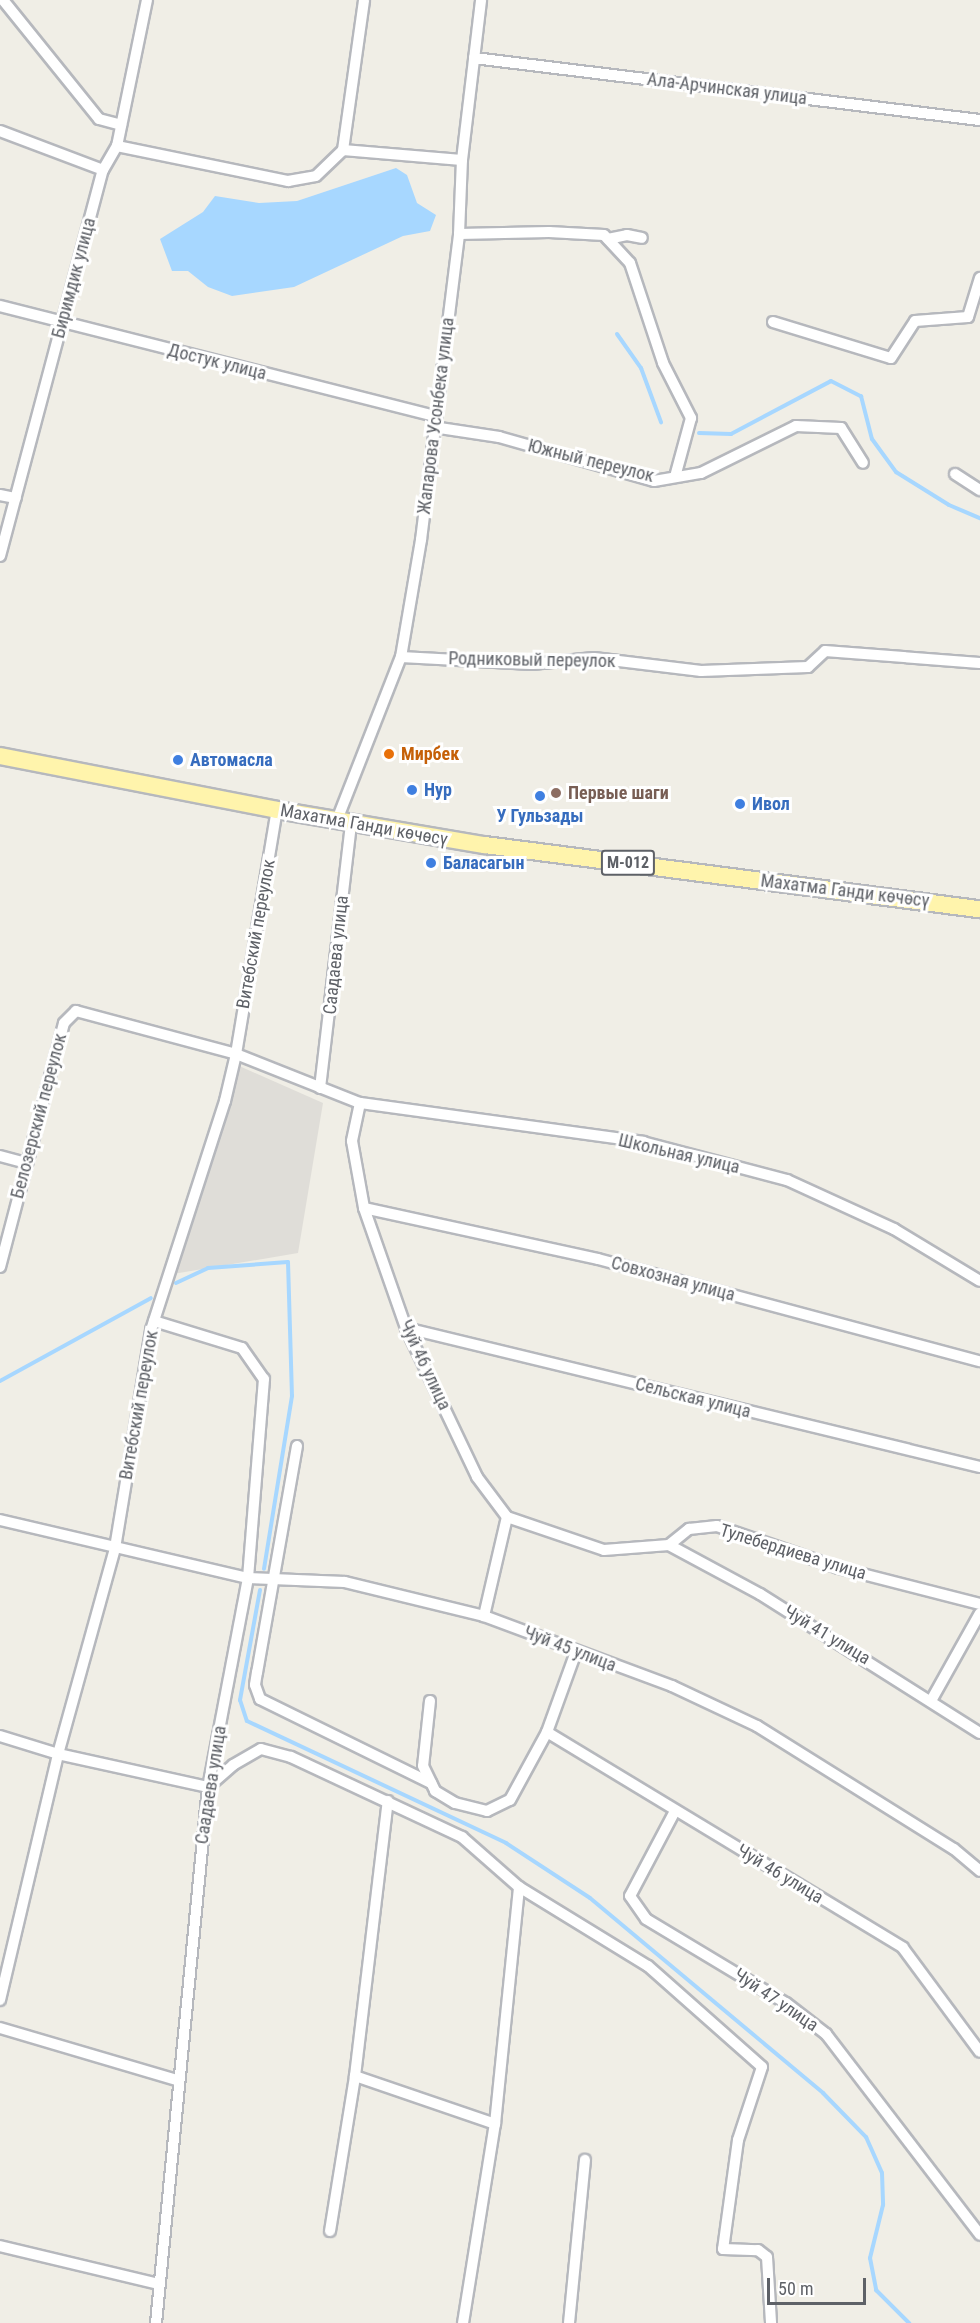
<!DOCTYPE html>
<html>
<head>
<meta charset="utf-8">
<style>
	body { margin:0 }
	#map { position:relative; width:980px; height:2323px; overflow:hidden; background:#f0eee6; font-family:"Roboto Condensed",sans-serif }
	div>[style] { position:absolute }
	.industrial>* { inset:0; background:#dfddd8 }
	.water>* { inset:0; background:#a7d7ff }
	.stream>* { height:4px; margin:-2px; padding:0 2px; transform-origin:2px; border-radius:2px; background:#a7d7ff }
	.roads { filter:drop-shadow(2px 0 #b6b8bd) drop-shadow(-2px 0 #b6b8bd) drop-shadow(0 2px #b6b8bd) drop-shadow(0 -2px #b6b8bd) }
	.minor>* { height:10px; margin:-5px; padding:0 5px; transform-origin:5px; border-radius:5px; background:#fff }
	.primary>* { height:16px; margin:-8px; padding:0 8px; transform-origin:8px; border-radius:8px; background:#fff4ac }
	.dots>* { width:16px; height:16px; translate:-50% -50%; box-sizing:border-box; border:3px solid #fff; border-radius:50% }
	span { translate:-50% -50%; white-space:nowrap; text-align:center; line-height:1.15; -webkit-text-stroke:6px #fff; paint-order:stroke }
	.shield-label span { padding:2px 4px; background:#fff; border:2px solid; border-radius:4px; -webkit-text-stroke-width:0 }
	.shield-label { font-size:16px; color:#5e6167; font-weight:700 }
	.street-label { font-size:18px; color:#5e6167 }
	.food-label { font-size:18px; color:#c56008; font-weight:700 }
	.left { translate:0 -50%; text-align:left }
	.shop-label { font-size:18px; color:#366cbe; font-weight:700 }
	.education-label { font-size:18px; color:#785e54; font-weight:700 }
	.scale { position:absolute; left:767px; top:2278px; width:99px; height:27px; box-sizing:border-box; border:3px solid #5e6167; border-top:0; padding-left:8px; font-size:18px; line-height:21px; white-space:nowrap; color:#5e6167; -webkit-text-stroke:4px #fff; paint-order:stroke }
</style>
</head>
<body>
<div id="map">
	<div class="industrial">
		<div style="clip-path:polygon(237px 1065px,323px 1103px,298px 1253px,173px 1274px)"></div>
	</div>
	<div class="water">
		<div style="clip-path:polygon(396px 168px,407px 175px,417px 203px,436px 215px,430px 231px,403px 236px,294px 287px,232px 296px,208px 287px,188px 271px,172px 271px,160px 239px,203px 212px,215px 196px,259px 203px,297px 201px)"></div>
	</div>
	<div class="stream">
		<div style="left:617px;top:334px;width:42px;rotate:54.8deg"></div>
		<div style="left:641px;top:368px;width:58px;rotate:69.7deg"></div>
		<div style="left:699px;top:433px;width:32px;rotate:2deg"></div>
		<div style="left:731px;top:434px;width:113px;rotate:-27.9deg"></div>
		<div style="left:831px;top:381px;width:34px;rotate:27deg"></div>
		<div style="left:861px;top:396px;width:44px;rotate:75.7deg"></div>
		<div style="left:872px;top:439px;width:41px;rotate:54deg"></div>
		<div style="left:896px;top:472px;width:62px;rotate:31.9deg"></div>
		<div style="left:949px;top:505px;width:34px;rotate:23deg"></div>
		<div style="left:176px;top:1283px;width:35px;rotate:-25deg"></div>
		<div style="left:208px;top:1268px;width:80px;rotate:-4.3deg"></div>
		<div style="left:288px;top:1262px;width:134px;rotate:88.3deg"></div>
		<div style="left:292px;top:1396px;width:175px;rotate:99.2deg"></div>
		<div style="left:0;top:1381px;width:172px;rotate:-28.8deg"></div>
		<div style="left:260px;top:1590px;width:112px;rotate:100.3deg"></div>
		<div style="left:240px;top:1700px;width:22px;rotate:72deg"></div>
		<div style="left:247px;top:1721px;width:286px;rotate:25.2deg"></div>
		<div style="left:506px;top:1843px;width:100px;rotate:33.2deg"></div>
		<div style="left:590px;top:1898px;width:304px;rotate:39.9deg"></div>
		<div style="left:823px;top:2093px;width:62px;rotate:45.7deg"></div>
		<div style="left:866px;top:2137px;width:39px;rotate:66deg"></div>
		<div style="left:882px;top:2173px;width:32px;rotate:88deg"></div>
		<div style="left:883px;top:2205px;width:55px;rotate:103.8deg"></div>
		<div style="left:870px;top:2258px;width:33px;rotate:79deg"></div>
		<div style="left:876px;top:2290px;width:47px;rotate:45deg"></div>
	</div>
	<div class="roads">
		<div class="minor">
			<div style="left:3px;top:0;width:153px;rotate:51.1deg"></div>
			<div style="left:99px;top:119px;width:23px;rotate:15deg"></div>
			<div style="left:474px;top:58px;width:510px;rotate:6.99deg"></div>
			<div style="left:0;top:131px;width:110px;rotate:20.7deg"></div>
			<div style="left:117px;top:146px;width:175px;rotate:11.6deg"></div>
			<div style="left:288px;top:181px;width:28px;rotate:-10deg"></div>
			<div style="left:316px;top:176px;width:37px;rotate:-44deg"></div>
			<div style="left:343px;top:150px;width:119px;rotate:4.8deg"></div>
			<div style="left:343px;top:150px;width:151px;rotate:-82deg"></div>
			<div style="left:459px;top:234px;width:90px;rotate:-1.3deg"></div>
			<div style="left:549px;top:232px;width:55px;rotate:3.1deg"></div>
			<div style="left:604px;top:235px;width:38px;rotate:47deg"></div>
			<div style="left:630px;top:263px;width:105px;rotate:71.7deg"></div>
			<div style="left:663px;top:363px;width:62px;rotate:63deg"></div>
			<div style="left:691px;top:418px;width:61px;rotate:105.2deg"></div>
			<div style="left:608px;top:239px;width:19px;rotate:-12deg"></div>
			<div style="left:627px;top:235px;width:15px;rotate:11deg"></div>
			<div style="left:0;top:306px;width:448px;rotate:14.2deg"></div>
			<div style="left:773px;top:322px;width:123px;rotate:17deg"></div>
			<div style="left:891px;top:358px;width:44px;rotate:-57deg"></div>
			<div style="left:915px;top:321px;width:53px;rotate:-4.3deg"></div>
			<div style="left:968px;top:317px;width:41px;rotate:-72.9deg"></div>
			<div style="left:433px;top:427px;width:67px;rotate:8.6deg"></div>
			<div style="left:499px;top:437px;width:161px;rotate:15.8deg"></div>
			<div style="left:654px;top:481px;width:48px;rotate:-9.7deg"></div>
			<div style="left:701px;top:473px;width:106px;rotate:-26.3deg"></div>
			<div style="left:796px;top:426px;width:45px;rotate:2.5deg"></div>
			<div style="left:841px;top:428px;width:41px;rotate:57.8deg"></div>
			<div style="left:955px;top:474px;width:30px;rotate:33deg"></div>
			<div style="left:0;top:495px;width:16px;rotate:11deg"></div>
			<div style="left:0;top:556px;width:400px;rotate:-75.1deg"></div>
			<div style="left:103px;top:170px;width:28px;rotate:-60deg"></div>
			<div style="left:117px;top:146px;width:149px;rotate:-78.4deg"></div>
			<div style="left:401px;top:657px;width:131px;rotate:3.1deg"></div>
			<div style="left:532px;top:664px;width:62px;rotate:-5.5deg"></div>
			<div style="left:594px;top:658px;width:108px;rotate:6.9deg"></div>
			<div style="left:701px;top:671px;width:107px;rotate:-2.1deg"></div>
			<div style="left:808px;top:667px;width:23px;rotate:-43deg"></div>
			<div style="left:825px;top:651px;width:155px;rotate:4.4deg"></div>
			<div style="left:337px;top:820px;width:175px;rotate:-68.6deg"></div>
			<div style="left:401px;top:657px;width:119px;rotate:-80.3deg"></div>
			<div style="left:421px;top:540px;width:308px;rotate:-82.9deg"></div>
			<div style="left:459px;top:234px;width:74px;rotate:-87.7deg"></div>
			<div style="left:462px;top:160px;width:161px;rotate:-83.2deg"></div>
			<div style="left:320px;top:1088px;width:267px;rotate:-83.3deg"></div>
			<div style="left:360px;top:1103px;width:39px;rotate:102deg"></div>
			<div style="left:352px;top:1141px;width:68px;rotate:79.8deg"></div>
			<div style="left:364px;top:1208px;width:127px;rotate:70.7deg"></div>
			<div style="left:406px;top:1328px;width:165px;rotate:64.5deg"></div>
			<div style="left:477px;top:1477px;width:50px;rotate:53.1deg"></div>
			<div style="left:507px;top:1517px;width:102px;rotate:103.1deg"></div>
			<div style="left:0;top:1156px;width:28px;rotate:15deg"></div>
			<div style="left:364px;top:1208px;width:239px;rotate:12.3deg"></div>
			<div style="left:598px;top:1259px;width:395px;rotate:15deg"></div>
			<div style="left:0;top:1267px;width:252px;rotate:-75.3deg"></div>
			<div style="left:64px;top:1023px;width:17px;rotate:-45deg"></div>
			<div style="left:76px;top:1011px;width:166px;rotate:15deg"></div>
			<div style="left:236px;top:1054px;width:133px;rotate:21.6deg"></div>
			<div style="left:360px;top:1103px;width:286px;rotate:7.8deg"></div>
			<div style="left:643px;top:1142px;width:149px;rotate:14.8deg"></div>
			<div style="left:787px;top:1180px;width:118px;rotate:24.6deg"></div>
			<div style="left:894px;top:1229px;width:100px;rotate:31.2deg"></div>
			<div style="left:154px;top:1321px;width:92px;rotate:17.1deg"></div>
			<div style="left:242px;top:1348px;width:38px;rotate:55deg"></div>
			<div style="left:264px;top:1379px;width:200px;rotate:94.6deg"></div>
			<div style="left:248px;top:1578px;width:213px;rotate:100.8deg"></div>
			<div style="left:208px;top:1787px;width:539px;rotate:95.54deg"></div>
			<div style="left:406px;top:1328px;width:591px;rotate:13.61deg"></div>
			<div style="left:297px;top:1446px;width:230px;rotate:100deg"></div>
			<div style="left:257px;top:1672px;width:13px;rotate:99deg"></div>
			<div style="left:255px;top:1685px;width:15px;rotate:70deg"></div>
			<div style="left:260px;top:1699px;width:191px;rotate:26.2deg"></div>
			<div style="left:507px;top:1517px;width:102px;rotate:18.8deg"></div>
			<div style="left:604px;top:1550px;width:65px;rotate:-4.4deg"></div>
			<div style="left:669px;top:1545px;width:26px;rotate:-39deg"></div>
			<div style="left:689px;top:1529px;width:28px;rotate:-6deg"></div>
			<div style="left:717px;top:1526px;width:129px;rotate:19deg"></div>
			<div style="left:839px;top:1568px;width:146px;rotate:14.3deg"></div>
			<div style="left:0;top:1520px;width:255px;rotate:13.2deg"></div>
			<div style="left:248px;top:1578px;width:97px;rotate:2.4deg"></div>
			<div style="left:345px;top:1582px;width:143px;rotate:13.7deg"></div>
			<div style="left:484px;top:1616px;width:201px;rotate:20.4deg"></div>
			<div style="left:672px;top:1686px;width:94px;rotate:25.2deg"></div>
			<div style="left:757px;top:1726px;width:232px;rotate:32deg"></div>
			<div style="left:954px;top:1849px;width:34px;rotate:40deg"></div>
			<div style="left:669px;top:1545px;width:103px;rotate:28.3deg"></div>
			<div style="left:760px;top:1594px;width:260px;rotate:32.3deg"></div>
			<div style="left:932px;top:1699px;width:98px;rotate:-60.8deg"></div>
			<div style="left:430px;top:1701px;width:65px;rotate:96.1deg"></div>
			<div style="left:423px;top:1766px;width:28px;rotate:64deg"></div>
			<div style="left:435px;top:1791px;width:23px;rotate:31deg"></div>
			<div style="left:455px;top:1803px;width:33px;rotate:14deg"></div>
			<div style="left:487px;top:1811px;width:25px;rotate:-26deg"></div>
			<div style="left:510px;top:1800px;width:77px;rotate:-61.4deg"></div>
			<div style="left:547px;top:1732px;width:85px;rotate:-70.1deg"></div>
			<div style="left:547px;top:1732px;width:416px;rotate:31.2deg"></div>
			<div style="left:903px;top:1948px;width:129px;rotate:53.5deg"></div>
			<div style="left:0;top:1736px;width:61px;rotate:17.2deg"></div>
			<div style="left:58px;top:1754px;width:154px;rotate:12.4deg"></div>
			<div style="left:208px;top:1787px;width:33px;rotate:-41deg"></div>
			<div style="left:233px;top:1765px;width:32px;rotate:-30deg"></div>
			<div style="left:261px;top:1749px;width:31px;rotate:15deg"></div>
			<div style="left:291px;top:1757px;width:189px;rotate:25.1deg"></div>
			<div style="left:462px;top:1837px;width:76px;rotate:41.3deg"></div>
			<div style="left:519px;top:1887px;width:151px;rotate:31.5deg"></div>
			<div style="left:648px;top:1966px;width:152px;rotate:41.5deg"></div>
			<div style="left:762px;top:2067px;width:77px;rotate:108.2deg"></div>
			<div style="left:738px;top:2140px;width:110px;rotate:97.8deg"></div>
			<div style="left:723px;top:2249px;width:35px;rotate:2deg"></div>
			<div style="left:758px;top:2250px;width:11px;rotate:38deg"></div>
			<div style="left:767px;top:2257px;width:66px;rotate:86.5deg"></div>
			<div style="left:675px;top:1811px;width:96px;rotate:117.9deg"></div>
			<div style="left:630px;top:1896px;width:28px;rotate:55deg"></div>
			<div style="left:646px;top:1919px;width:163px;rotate:31deg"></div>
			<div style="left:786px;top:2003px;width:51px;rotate:37.8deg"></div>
			<div style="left:826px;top:2034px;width:253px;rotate:52.5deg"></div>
			<div style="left:0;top:2000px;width:253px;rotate:-76.7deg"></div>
			<div style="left:58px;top:1754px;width:214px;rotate:-74.5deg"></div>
			<div style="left:115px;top:1548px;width:221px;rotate:-80.6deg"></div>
			<div style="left:151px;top:1330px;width:241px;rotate:-72.1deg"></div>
			<div style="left:225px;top:1101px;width:48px;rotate:-76.8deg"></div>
			<div style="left:236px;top:1054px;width:247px;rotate:-80.5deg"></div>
			<div style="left:0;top:2028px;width:184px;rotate:16.4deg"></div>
			<div style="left:355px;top:2076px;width:148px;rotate:18.9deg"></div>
			<div style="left:330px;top:2231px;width:157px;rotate:-80.8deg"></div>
			<div style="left:355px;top:2076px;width:277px;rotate:-83.2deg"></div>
			<div style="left:0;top:2246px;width:163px;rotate:13.5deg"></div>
			<div style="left:463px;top:2323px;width:202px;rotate:-80.9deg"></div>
			<div style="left:495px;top:2124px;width:238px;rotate:-84.2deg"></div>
			<div style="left:569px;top:2323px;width:164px;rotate:-84.4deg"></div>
		</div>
		<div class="primary">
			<div style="left:0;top:756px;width:282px;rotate:11deg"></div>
			<div style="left:277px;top:810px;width:211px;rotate:9.6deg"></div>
			<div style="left:485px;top:845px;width:499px;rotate:7.4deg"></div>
		</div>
	</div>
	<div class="dots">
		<div style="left:389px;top:754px;background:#e8710a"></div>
		<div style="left:178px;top:760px;background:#3f7fe0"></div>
		<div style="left:412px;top:790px;background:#3f7fe0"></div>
		<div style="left:556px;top:793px;background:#8d6e63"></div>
		<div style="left:540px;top:796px;background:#3f7fe0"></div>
		<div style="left:740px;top:804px;background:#3f7fe0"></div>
		<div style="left:431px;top:863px;background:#3f7fe0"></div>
	</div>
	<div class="shield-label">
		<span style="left:628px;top:863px">М-012</span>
	</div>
	<div class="street-label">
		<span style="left:727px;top:89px;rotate:7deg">Ала-Арчинская улица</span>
		<span style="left:74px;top:278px;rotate:-75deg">Биримдик улица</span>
		<span style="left:217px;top:362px;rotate:14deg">Достук улица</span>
		<span style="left:436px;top:416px;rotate:-83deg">Жапарова Усонбека улица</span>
		<span style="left:591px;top:461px;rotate:14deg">Южный переулок</span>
		<span style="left:532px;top:660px;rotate:1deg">Родниковый переулок</span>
		<span style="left:364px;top:825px;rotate:10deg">Махатма Ганди көчөсү</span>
		<span style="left:845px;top:891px;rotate:7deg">Махатма Ганди көчөсү</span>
		<span style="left:256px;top:934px;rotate:-80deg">Витебский переулок</span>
		<span style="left:336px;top:955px;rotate:-84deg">Саадаева улица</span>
		<span style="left:39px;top:1116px;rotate:-75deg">Белозерский переулок</span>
		<span style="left:679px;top:1154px;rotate:13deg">Школьная улица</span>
		<span style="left:673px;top:1279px;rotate:15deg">Совхозная улица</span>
		<span style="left:425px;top:1365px;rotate:65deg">Чуй 46 улица</span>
		<span style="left:693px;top:1398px;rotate:14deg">Сельская улица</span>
		<span style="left:139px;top:1405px;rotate:-80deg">Витебский переулок</span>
		<span style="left:793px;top:1552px;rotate:17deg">Тулебердиева улица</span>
		<span style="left:827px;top:1635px;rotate:31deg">Чуй 41 улица</span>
		<span style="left:570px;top:1649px;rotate:21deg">Чуй 45 улица</span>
		<span style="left:211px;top:1785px;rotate:-81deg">Саадаева улица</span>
		<span style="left:780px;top:1874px;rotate:31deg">Чуй 46 улица</span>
		<span style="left:776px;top:2000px;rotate:34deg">Чуй 47 улица</span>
	</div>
	<div class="food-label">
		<span class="left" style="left:401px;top:754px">Мирбек</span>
	</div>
	<div class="shop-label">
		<span class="left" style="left:190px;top:760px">Автомасла</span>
		<span class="left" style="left:424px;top:790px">Нур</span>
		<span class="left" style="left:752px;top:804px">Ивол</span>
		<span style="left:540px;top:816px">У Гульзады</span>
		<span class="left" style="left:443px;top:863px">Баласагын</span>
	</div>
	<div class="education-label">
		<span class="left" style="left:568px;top:793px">Первые шаги</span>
	</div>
	<div class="scale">50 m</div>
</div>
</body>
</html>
